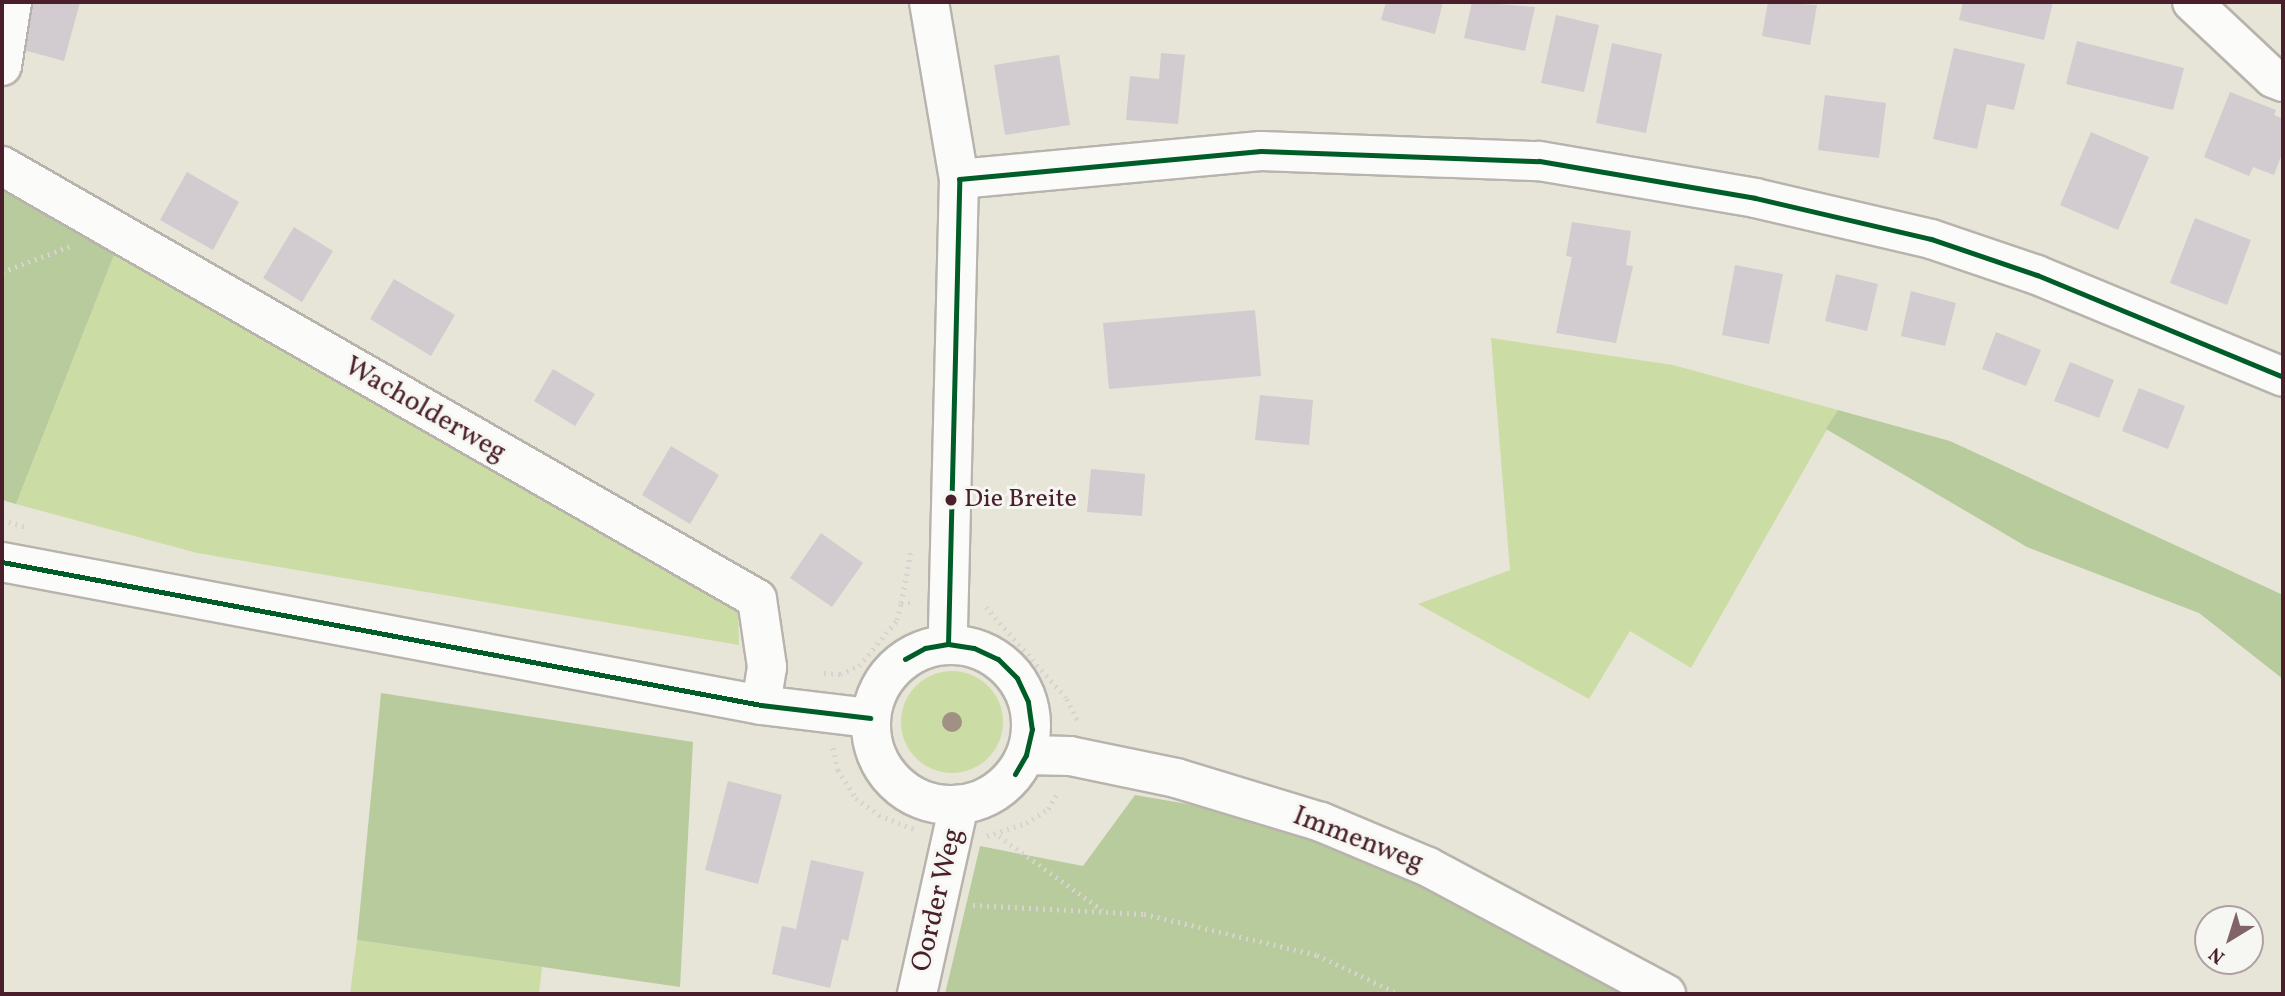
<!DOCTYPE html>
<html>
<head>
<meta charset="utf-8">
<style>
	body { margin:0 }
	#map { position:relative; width:2285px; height:996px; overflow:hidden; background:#e7e5d8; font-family:Vollkorn,serif }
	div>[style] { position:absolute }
	.green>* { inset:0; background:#ccdca5 }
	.round { border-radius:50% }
	.forest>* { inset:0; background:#b7cb9d }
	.building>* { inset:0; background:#d2cbcf }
	.path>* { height:4.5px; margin-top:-2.25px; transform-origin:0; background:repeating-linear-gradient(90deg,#d6d3d0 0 2px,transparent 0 7px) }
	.roads { filter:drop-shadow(2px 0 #b8b3ac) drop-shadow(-2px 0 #b8b3ac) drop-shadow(0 2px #b8b3ac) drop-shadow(0 -2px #b8b3ac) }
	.minor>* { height:38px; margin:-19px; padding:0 19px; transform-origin:19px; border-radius:19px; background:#fbfbf9 }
	.minor>.ring { margin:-19px; padding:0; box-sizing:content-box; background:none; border:38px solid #fbfbf9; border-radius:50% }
	.bus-1>* { height:5px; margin:-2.5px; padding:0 2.5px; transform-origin:2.5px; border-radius:2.5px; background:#005d28 }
	.trees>* { width:20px; height:20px; margin:-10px; border-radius:50%; background:#a09184 }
	.dots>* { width:19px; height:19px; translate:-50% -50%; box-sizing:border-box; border:4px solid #f6f6f2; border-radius:50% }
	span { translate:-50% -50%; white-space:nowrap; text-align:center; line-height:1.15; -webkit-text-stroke:6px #f6f6f2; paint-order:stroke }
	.bus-label { font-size:26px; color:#4a1f2b }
	.left { translate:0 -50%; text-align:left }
	.street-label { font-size:28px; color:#4a1f2b }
	.frame { position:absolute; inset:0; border:4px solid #4a1f2b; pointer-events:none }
	.north { position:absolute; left:2194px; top:905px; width:70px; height:70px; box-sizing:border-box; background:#f6f6f2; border:2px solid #b1a0a2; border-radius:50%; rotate:218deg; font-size:19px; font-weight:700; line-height:28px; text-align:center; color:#4a1f2b }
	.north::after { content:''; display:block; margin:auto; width:24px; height:32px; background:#816468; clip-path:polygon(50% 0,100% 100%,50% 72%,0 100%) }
</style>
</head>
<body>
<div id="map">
	<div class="green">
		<div style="clip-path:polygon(114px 255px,738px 605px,739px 645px,197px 553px,16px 504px)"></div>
		<div style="clip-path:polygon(1491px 338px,1673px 365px,1838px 410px,1691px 668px,1630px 631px,1589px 699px,1418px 604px,1510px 570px)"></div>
		<div class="round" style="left:901px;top:671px;width:102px;height:102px"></div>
		<div style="clip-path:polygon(357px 940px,542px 967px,539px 994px,350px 994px)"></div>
	</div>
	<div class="forest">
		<div style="clip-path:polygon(2px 188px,114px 255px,16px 504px,2px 500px)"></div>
		<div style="clip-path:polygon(1838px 410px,1950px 441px,2283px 595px,2283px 679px,2199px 613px,2027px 547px,1826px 429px)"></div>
		<div style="clip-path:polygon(381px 693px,693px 742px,680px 987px,357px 940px)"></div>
		<div style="clip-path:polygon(1135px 795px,1251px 815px,1368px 855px,1627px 994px,945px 994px,980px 846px,1083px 866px)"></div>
	</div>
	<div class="building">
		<div style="clip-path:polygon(33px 2px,80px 2px,64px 61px,20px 49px)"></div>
		<div style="clip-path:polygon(1386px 2px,1443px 2px,1435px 34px,1381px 20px)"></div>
		<div style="clip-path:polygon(1472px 2px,1535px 7px,1525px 51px,1464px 38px)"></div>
		<div style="clip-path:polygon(1768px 2px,1817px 5px,1810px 45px,1762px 36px)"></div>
		<div style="clip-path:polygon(1963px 2px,2053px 2px,2044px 40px,1959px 20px)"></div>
		<div style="clip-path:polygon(1556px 15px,1599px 25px,1584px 92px,1541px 83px)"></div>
		<div style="clip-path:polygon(2077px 41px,2184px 68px,2173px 110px,2066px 84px)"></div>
		<div style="clip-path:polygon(1612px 43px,1662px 54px,1646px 133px,1596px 123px)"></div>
		<div style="clip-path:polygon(1954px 48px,2025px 64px,2014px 110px,1987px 104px,1977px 149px,1933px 139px)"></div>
		<div style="clip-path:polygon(1161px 53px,1185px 55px,1178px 124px,1126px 120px,1130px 76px,1159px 79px)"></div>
		<div style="clip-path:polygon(1059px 55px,1070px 125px,1005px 135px,994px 65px)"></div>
		<div style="clip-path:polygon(2230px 92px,2276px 110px,2274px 115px,2283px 119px,2283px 151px,2274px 175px,2253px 167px,2249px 176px,2204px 157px)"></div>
		<div style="clip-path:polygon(1825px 95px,1886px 103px,1879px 158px,1818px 150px)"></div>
		<div style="clip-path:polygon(2091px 132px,2149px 157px,2118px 230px,2060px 205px)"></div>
		<div style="clip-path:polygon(187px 172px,239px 202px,213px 250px,160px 220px)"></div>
		<div style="clip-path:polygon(2195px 218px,2251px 240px,2227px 305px,2170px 283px)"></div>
		<div style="clip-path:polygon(1572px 222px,1631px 231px,1626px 265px,1633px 266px,1616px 343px,1556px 333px,1572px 257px,1566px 256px)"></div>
		<div style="clip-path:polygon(294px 227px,333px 251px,302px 302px,263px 278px)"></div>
		<div style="clip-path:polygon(1735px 265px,1783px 274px,1769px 344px,1722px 335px)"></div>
		<div style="clip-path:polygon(1836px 274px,1878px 284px,1867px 331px,1825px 321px)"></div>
		<div style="clip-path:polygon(394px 279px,455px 315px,431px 356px,370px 319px)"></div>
		<div style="clip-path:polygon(1911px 291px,1956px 303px,1945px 346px,1901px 336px)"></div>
		<div style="clip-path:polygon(1255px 310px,1261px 376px,1109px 389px,1103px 323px)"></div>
		<div style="clip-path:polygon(1996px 332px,2041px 350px,2026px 386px,1982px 369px)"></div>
		<div style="clip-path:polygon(2070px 362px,2114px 380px,2099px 418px,2054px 401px)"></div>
		<div style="clip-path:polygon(553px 369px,595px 394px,575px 426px,534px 401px)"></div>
		<div style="clip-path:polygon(2139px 388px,2185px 406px,2168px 449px,2122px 431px)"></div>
		<div style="clip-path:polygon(1260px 395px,1313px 400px,1309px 445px,1255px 440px)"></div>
		<div style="clip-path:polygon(671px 446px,719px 475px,690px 524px,642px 495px)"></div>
		<div style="clip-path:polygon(1091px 469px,1145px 474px,1142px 516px,1087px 512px)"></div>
		<div style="clip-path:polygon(821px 533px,863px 563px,832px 607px,790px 578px)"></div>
		<div style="clip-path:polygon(728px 781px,782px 795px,758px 884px,705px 870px)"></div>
		<div style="clip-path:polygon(811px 860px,864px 872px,848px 941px,842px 939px,830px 988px,772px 974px,782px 926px,796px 929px)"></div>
	</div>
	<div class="path">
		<div style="left:2px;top:272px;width:73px;rotate:-20.9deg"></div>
		<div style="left:2px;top:520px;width:26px;rotate:16deg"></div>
		<div style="left:901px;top:603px;width:55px;rotate:-79.5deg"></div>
		<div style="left:986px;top:607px;width:123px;rotate:48.6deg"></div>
		<div style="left:1067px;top:699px;width:25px;rotate:64deg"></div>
		<div style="left:824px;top:673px;width:16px;rotate:4deg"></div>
		<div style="left:840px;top:674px;width:21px;rotate:-23deg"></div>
		<div style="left:859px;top:666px;width:60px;rotate:-50.4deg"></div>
		<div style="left:897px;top:620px;width:17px;rotate:-77deg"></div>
		<div style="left:901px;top:603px;width:13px"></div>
		<div style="left:833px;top:748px;width:23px;rotate:77deg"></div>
		<div style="left:838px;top:770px;width:33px;rotate:57deg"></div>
		<div style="left:856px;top:798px;width:29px;rotate:36deg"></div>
		<div style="left:879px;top:815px;width:40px;rotate:22deg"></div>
		<div style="left:987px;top:836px;width:41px;rotate:-18.4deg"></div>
		<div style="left:1026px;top:823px;width:26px;rotate:-32deg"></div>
		<div style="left:1048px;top:809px;width:21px;rotate:-59deg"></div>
		<div style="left:999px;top:836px;width:127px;rotate:35.7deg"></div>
		<div style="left:973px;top:905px;width:171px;rotate:3deg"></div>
		<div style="left:1144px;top:914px;width:178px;rotate:13.3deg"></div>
		<div style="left:1317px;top:955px;width:91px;rotate:25.4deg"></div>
	</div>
	<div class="roads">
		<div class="minor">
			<div style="left:929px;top:2px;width:180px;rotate:80.4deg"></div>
			<div style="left:959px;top:179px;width:465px;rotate:91.4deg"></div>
			<div style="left:2192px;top:2px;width:111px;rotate:43.2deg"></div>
			<div style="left:2273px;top:78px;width:11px;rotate:22deg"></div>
			<div style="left:2px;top:66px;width:65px;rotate:-81.1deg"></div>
			<div style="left:2px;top:166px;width:870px;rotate:29.83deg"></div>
			<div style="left:757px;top:599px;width:69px;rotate:81.6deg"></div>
			<div style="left:767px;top:667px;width:38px;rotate:99deg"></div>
			<div style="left:959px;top:179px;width:303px;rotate:-5.3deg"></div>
			<div style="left:1261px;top:151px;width:278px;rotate:2.1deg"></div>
			<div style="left:1539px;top:161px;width:219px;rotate:9.7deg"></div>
			<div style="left:1755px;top:198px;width:181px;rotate:13.1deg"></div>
			<div style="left:1931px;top:239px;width:112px;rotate:18.8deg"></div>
			<div style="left:2037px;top:275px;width:266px;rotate:22.5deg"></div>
			<div style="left:2px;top:562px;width:772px;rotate:10.67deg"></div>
			<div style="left:761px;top:705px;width:110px;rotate:6.8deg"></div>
			<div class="ring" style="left:871px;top:645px;width:122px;height:122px"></div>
			<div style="left:1026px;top:755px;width:44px;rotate:1.3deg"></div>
			<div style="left:1070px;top:756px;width:108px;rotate:11.7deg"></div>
			<div style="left:1176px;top:778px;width:152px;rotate:16.9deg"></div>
			<div style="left:1321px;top:822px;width:116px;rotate:22.8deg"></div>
			<div style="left:1428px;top:867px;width:270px;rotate:28.1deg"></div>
			<div style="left:917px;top:994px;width:194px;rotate:-77.5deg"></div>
		</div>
	</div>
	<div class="bus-1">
		<div style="left:959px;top:179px;width:303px;rotate:-5.3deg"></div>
		<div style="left:1261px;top:151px;width:278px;rotate:2.1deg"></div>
		<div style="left:1539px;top:161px;width:219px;rotate:9.7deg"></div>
		<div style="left:1755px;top:198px;width:181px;rotate:13.1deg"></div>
		<div style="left:1931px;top:239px;width:112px;rotate:18.8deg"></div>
		<div style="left:2037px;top:275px;width:266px;rotate:22.5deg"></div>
		<div style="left:2px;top:562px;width:772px;rotate:10.67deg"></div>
		<div style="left:761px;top:705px;width:110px;rotate:6.8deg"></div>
		<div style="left:948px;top:644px;width:465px;rotate:-88.6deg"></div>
		<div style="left:905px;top:659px;width:23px;rotate:-29deg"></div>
		<div style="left:925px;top:648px;width:23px;rotate:-10deg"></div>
		<div style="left:948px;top:644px;width:26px;rotate:9deg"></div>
		<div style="left:974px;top:648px;width:26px;rotate:25deg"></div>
		<div style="left:998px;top:659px;width:27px;rotate:45deg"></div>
		<div style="left:1017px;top:678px;width:26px;rotate:65deg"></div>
		<div style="left:1028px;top:702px;width:27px;rotate:82deg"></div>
		<div style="left:1032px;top:729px;width:27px;rotate:103deg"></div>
		<div style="left:1026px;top:755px;width:22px;rotate:120deg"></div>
	</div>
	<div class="trees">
		<div style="left:952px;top:722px"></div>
	</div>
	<div class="dots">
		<div style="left:951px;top:500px;background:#4a1f2b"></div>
	</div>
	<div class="bus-label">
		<span class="left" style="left:964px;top:500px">Die Breite</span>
	</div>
	<div class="street-label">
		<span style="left:425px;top:410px;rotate:30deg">Wacholderweg</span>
		<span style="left:1358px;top:840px;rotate:21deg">Immenweg</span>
		<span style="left:938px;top:900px;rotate:-77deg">Oorder Weg</span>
	</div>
	<div class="frame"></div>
	<div class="north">N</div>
</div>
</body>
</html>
